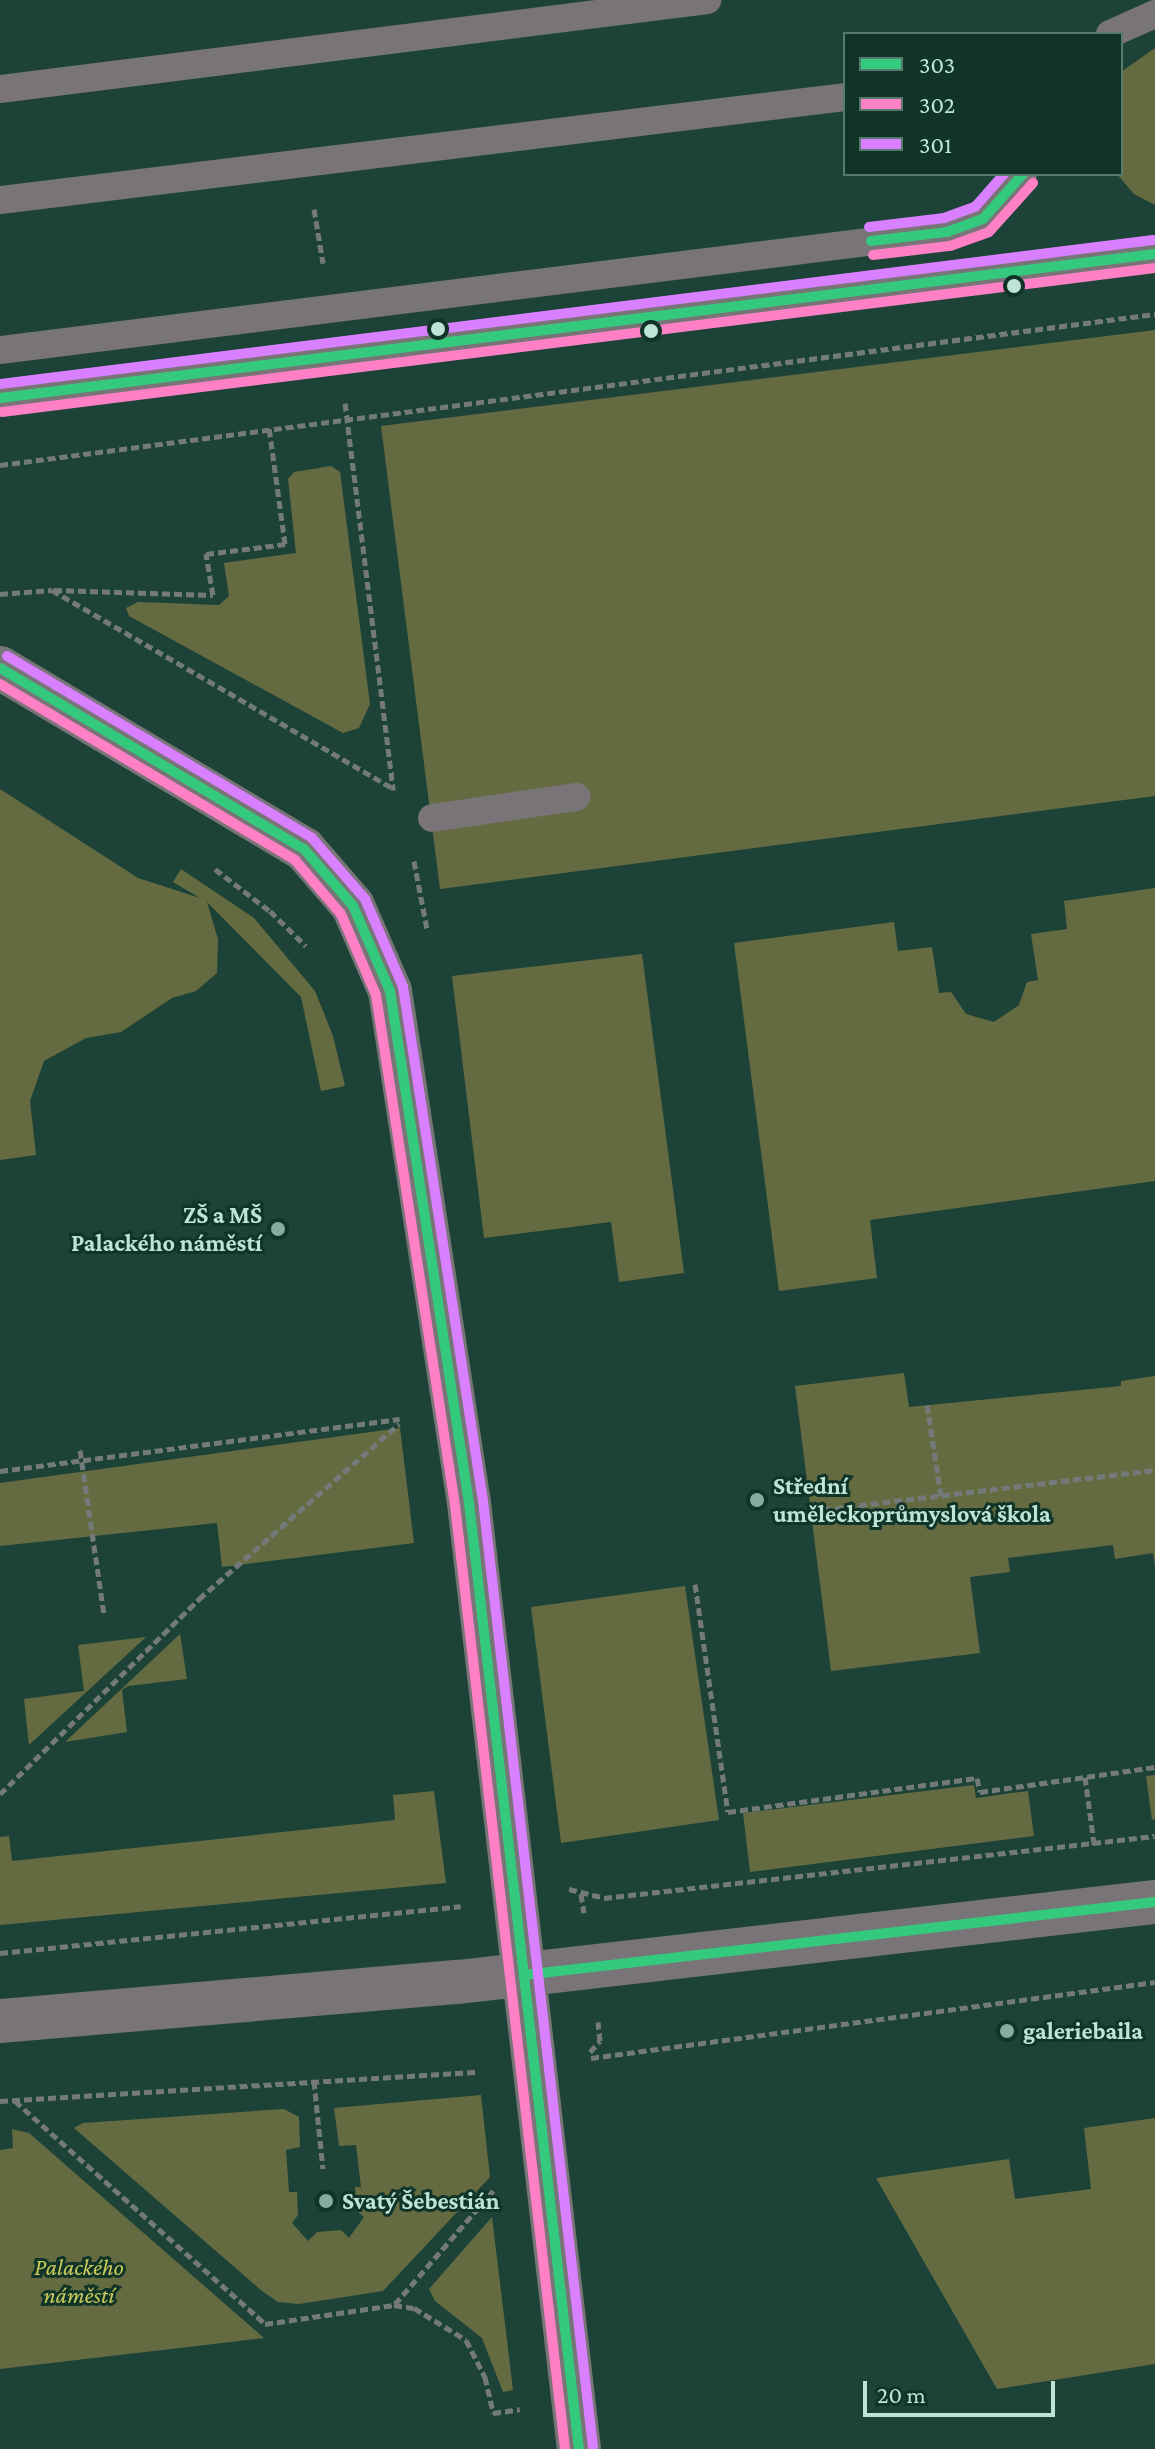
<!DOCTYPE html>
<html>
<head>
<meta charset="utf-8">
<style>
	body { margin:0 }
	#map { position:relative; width:1155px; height:2449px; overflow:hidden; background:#1d4339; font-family:"Crimson Pro",serif }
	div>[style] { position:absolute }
	.green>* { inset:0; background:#656b41 }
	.path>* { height:5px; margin-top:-2.5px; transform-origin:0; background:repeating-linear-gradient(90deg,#747a7a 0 8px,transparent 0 12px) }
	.lane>* { height:28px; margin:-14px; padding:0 14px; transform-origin:14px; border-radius:14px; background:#797478 }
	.street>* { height:44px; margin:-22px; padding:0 22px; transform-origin:22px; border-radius:22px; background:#797478 }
	.bus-1>* { height:10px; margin:-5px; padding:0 5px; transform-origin:5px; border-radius:5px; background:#33ca7d }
	.bus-2>* { height:10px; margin:-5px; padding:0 5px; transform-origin:5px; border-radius:5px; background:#ff80c5 }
	.bus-3>* { height:10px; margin:-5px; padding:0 5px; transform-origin:5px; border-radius:5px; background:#d880ff }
	.dots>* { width:22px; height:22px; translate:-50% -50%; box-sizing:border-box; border:4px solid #113429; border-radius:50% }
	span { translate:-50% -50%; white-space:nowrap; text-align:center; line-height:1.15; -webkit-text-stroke:6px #113429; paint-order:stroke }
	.poi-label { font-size:24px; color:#bde4d5; font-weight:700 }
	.right { translate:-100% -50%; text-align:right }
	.left { translate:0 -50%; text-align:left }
	.park-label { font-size:24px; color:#cacb5b; font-style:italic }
	.legend { position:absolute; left:843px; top:32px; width:280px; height:144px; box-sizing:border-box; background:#113429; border:2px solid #567a6e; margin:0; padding:10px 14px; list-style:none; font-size:24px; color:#bde4d5 }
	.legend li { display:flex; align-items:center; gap:16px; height:40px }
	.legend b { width:40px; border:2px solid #567a6e }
	.scale { position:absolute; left:863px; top:2381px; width:192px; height:36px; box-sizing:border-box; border:4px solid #bde4d5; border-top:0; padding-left:10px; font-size:24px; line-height:28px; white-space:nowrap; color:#bde4d5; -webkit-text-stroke:6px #113429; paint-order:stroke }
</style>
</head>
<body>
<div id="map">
	<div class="green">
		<div style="clip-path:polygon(1155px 48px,1155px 205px,1134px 194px,1117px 174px,1121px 174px,1121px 72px)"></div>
		<div style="clip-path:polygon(1155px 330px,1155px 796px,440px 889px,381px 426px)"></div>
		<div style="clip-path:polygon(331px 466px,340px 472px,370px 704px,359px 728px,343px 733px,129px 616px,126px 608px,138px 602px,219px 605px,229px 596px,224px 563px,296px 553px,288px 479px,294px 472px)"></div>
		<div style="clip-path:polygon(0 789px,138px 878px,200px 898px,173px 882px,181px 869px,254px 918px,315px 991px,333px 1036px,345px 1086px,321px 1091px,301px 997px,207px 902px,218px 939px,217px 973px,196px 991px,172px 998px,121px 1032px,86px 1038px,44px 1061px,30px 1101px,36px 1155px,0 1160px)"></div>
		<div style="clip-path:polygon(1155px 888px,1155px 1181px,870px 1220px,877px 1278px,779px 1291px,734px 943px,894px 922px,898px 951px,932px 947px,939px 993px,951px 992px,966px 1014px,994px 1022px,1019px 1005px,1027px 982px,1038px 980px,1031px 934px,1067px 929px,1064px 901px)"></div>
		<div style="clip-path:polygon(642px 954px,684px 1273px,619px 1282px,611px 1222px,484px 1238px,452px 976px)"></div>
		<div style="clip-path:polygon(904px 1373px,909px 1407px,1121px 1386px,1121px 1381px,1155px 1376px,1155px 1566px,1153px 1553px,1115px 1559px,1113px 1545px,1008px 1558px,1010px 1572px,970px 1577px,980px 1653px,831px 1671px,795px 1386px)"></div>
		<div style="clip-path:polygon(400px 1428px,414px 1543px,222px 1567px,217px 1523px,0 1546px,0 1483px)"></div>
		<div style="clip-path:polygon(685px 1586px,719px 1820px,561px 1843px,531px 1607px)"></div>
		<div style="clip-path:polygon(180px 1634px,187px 1679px,128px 1686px,122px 1690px,127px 1732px,65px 1742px)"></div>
		<div style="clip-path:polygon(146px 1637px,29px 1745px,24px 1699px,84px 1691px,78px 1645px)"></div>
		<div style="clip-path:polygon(1155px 1775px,1155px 1819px,1152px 1820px,1146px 1776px)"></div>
		<div style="clip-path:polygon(974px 1785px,976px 1798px,1028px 1791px,1034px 1836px,750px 1872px,743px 1813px)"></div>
		<div style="clip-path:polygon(434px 1791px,446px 1883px,0 1925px,0 1837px,9px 1836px,12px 1861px,395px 1820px,393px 1795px)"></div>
		<div style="clip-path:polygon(481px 2095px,490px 2177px,383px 2291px,299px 2304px,278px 2302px,262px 2291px,74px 2128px,83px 2123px,284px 2109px,299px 2117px,300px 2147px,286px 2150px,289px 2192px,297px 2192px,298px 2215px,292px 2223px,308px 2241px,317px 2232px,341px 2230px,349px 2238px,364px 2217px,357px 2211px,355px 2187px,361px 2187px,356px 2145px,339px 2146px,334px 2108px)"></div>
		<div style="clip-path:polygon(1155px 2118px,1155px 2364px,997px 2389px,876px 2178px,1009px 2159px,1015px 2199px,1091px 2189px,1084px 2128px)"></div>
		<div style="clip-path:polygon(12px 2129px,29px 2133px,264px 2338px,0 2369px,0 2150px,13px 2148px)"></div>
		<div style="clip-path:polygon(492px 2217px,513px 2390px,503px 2392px,482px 2338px,435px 2301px,429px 2289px)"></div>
	</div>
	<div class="path">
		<div style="left:314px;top:209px;width:55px;rotate:80.5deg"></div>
		<div style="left:345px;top:403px;width:390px;rotate:82.9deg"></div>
		<div style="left:0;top:465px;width:1165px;rotate:-7.45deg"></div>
		<div style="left:54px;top:590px;width:159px;rotate:1.8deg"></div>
		<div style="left:213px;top:595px;width:42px;rotate:-99.7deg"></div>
		<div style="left:206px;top:554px;width:80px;rotate:-7.2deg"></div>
		<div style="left:285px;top:544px;width:118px;rotate:-97.8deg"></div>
		<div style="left:0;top:594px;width:52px;rotate:-4.4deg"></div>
		<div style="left:52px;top:590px;width:392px;rotate:30.2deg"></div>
		<div style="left:414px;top:861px;width:69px;rotate:79.2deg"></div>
		<div style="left:215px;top:869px;width:69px;rotate:37.4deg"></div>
		<div style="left:270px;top:911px;width:50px;rotate:44.2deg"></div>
		<div style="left:927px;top:1405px;width:92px;rotate:81.3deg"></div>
		<div style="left:80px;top:1450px;width:166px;rotate:81.7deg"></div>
		<div style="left:0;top:1471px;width:403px;rotate:-7.4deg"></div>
		<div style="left:811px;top:1511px;width:346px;rotate:-6.8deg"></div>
		<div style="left:695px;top:1584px;width:230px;rotate:81.8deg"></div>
		<div style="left:728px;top:1812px;width:251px;rotate:-7.8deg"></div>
		<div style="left:977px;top:1778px;width:14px;rotate:78deg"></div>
		<div style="left:980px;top:1792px;width:177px;rotate:-8.1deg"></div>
		<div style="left:1085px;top:1777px;width:68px;rotate:82.3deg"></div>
		<div style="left:0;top:1794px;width:279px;rotate:-44.4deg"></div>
		<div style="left:199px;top:1599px;width:266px;rotate:-41.2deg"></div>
		<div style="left:569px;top:1889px;width:36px;rotate:14deg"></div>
		<div style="left:604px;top:1898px;width:554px;rotate:-6.42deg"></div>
		<div style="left:581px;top:1894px;width:19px;rotate:81deg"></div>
		<div style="left:0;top:1953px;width:463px;rotate:-5.8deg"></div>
		<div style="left:590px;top:2052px;width:15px;rotate:-48deg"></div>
		<div style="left:600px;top:2041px;width:19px;rotate:-96deg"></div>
		<div style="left:591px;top:2058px;width:569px;rotate:-7.67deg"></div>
		<div style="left:314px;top:2081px;width:88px;rotate:84.2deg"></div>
		<div style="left:0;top:2101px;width:479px;rotate:-3.5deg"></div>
		<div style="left:15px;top:2101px;width:335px;rotate:41.7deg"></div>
		<div style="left:265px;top:2324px;width:130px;rotate:-8.4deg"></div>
		<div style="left:394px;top:2305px;width:20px;rotate:9deg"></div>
		<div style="left:414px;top:2308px;width:61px;rotate:31.6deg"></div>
		<div style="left:466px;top:2340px;width:42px;rotate:62.8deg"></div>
		<div style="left:485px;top:2377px;width:37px;rotate:77deg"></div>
		<div style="left:493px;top:2413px;width:27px;rotate:-8deg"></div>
		<div style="left:395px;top:2304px;width:150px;rotate:-49.1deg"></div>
	</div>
	<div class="lane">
		<div style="left:1110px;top:34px;width:49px;rotate:-24deg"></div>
		<div style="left:0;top:89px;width:713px;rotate:-7.17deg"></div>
		<div style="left:0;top:200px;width:851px;rotate:-6.95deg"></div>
		<div style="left:0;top:350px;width:954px;rotate:-7.1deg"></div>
		<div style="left:947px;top:232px;width:47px;rotate:-22.7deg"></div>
		<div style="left:990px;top:214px;width:52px;rotate:-50.5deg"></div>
		<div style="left:0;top:398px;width:1164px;rotate:-7.11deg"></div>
		<div style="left:432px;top:818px;width:146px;rotate:-8.3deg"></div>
	</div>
	<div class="street">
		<div style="left:0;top:668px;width:354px;rotate:30.8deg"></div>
		<div style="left:304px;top:849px;width:75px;rotate:49.3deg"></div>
		<div style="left:353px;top:906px;width:93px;rotate:66.5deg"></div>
		<div style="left:390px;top:991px;width:518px;rotate:81.23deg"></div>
		<div style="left:469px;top:1503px;width:952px;rotate:83.37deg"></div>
		<div style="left:0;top:2021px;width:460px;rotate:-4.9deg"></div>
		<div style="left:458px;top:1982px;width:702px;rotate:-6.55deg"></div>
	</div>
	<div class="bus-1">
		<div style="left:871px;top:241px;width:77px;rotate:-6.8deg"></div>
		<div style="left:947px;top:232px;width:38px;rotate:-20deg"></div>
		<div style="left:983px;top:219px;width:60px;rotate:-48.4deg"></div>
		<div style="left:0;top:398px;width:1164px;rotate:-7.11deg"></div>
		<div style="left:0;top:668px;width:354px;rotate:30.8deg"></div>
		<div style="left:304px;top:849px;width:75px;rotate:49.3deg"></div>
		<div style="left:353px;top:906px;width:93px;rotate:66.5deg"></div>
		<div style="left:390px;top:991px;width:518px;rotate:81.23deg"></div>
		<div style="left:469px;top:1503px;width:952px;rotate:83.37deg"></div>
		<div style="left:524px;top:1975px;width:635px;rotate:-6.6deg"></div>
	</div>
	<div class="bus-2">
		<div style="left:873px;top:255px;width:78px;rotate:-6.7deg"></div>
		<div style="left:950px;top:246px;width:41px;rotate:-19.7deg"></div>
		<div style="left:989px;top:232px;width:66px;rotate:-48.1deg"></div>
		<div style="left:2px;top:412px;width:1162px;rotate:-7.12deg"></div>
		<div style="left:0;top:684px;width:344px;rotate:30.8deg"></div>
		<div style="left:295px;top:860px;width:71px;rotate:49.6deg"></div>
		<div style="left:341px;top:914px;width:88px;rotate:66.6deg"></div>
		<div style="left:376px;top:995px;width:516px;rotate:81.19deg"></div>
		<div style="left:455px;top:1505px;width:950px;rotate:83.35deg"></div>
	</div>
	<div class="bus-3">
		<div style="left:869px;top:227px;width:76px;rotate:-6.8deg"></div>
		<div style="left:944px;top:218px;width:33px;rotate:-20deg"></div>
		<div style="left:975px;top:207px;width:44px;rotate:-48.7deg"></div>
		<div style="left:0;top:384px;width:1162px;rotate:-7.12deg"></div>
		<div style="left:7px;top:656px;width:355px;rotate:30.8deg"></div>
		<div style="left:312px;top:838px;width:81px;rotate:49deg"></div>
		<div style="left:365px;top:899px;width:96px;rotate:66.6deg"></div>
		<div style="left:403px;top:987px;width:520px;rotate:81.15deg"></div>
		<div style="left:483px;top:1501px;width:952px;rotate:83.37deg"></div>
	</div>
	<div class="dots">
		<div style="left:1014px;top:286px;background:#bde4d5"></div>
		<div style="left:438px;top:329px;background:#bde4d5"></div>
		<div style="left:651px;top:331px;background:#bde4d5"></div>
		<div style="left:278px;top:1229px;background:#85ac9e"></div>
		<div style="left:757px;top:1500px;background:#85ac9e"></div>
		<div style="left:1007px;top:2031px;background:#85ac9e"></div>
		<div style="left:326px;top:2201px;background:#85ac9e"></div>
	</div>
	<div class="poi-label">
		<span class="right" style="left:262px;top:1229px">ZŠ a MŠ<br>Palackého náměstí</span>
		<span class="left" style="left:773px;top:1500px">Střední<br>uměleckoprůmyslová škola</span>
		<span class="left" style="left:1023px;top:2031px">galeriebaila</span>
		<span class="left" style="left:342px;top:2201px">Svatý Šebestián</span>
	</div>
	<div class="park-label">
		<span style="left:79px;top:2281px">Palackého<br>náměstí</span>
	</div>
	<ul class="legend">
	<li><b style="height:10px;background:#33ca7d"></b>303</li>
	<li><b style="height:10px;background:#ff80c5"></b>302</li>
	<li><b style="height:10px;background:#d880ff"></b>301</li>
	</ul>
	<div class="scale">20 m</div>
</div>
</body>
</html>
